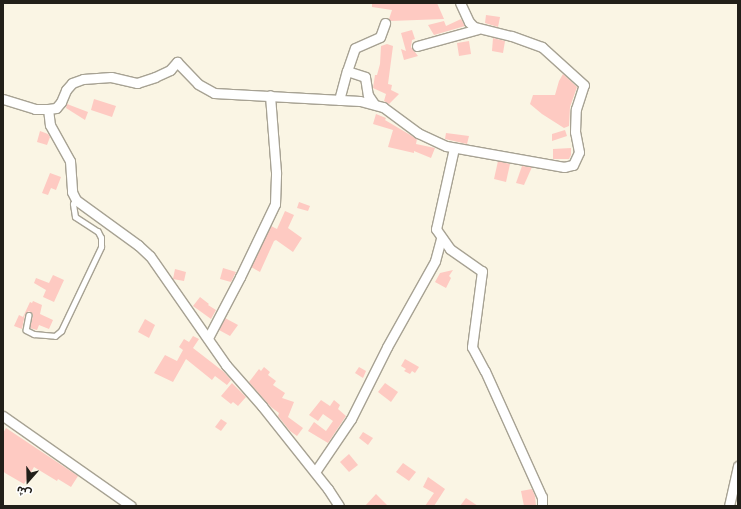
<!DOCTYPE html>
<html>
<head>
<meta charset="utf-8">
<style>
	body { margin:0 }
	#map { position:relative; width:741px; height:509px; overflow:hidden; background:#faf5e4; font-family:Montserrat,"Noto Sans Arabic",sans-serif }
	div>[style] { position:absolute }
	.building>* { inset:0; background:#fecac2 }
	.roads { filter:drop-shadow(1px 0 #a7a293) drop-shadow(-1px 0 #a7a293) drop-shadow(0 1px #a7a293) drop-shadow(0 -1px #a7a293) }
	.lane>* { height:4.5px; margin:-2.25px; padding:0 2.25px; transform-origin:2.25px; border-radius:2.25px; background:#fff }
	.street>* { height:9px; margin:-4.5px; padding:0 4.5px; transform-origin:4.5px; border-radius:4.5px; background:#fff }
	span { translate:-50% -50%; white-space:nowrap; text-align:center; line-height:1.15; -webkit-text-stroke:3px #fff; paint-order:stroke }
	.frame { position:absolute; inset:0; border:4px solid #211f19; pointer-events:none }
	.north { position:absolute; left:8px; top:461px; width:40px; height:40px; -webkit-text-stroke:3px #fff; paint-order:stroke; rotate:200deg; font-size:11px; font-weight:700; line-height:16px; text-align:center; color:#211f19 }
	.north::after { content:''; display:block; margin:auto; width:14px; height:18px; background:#211f19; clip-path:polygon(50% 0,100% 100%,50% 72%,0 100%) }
</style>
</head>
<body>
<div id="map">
	<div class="building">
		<div style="clip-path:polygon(372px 3px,437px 3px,444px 19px,390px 21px,389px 19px,392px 10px,372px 7px)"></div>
		<div style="clip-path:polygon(486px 15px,500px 17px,498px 27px,485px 23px)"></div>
		<div style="clip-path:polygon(461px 19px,465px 26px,434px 35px,428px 25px,444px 21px,446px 26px)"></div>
		<div style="clip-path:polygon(412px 30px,415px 39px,412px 40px,411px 47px,418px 56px,404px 60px,401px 49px,406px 51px,401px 33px)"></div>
		<div style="clip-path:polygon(493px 38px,505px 41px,503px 53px,492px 51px)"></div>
		<div style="clip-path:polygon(469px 41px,471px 54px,459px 56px,457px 43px)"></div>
		<div style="clip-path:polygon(387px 44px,393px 46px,388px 84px,392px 85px,391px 90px,399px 94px,389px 104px,384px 101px,386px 94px,373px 88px,375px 75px,377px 75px,380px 64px,381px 46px)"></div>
		<div style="clip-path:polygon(563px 74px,577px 87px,570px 107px,569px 126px,564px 128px,542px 114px,530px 104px,533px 95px,555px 95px,559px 81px)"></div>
		<div style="clip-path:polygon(94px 99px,116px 106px,112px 117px,91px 110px)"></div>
		<div style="clip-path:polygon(67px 104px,88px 112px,85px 120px,66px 108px)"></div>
		<div style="clip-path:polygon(376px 114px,386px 118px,385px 120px,417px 139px,416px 144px,435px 148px,431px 158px,414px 151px,414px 153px,388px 147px,393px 130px,373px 124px)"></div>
		<div style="clip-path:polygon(565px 130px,567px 136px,552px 141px,552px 134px)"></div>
		<div style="clip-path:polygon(40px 131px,48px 134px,50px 137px,47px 145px,37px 142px)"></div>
		<div style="clip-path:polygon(446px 133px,469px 136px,467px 144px,445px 139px)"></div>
		<div style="clip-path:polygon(571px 148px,571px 155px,569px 159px,553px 159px,553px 149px)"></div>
		<div style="clip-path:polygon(498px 161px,510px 164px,506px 182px,494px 179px)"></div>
		<div style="clip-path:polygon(522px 166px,532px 167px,524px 185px,516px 183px)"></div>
		<div style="clip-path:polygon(50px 173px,61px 177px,56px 190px,51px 188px,48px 195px,42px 193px)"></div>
		<div style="clip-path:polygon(299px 202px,310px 206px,308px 211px,297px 208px)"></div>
		<div style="clip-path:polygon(285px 211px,294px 215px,288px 228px,302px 238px,293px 252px,276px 240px,274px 241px,260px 272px,251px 267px,271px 226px,277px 229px)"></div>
		<div style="clip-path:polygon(223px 268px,236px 272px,231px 282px,220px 279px)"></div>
		<div style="clip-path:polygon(175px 269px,186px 272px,184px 281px,173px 279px)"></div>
		<div style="clip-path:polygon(453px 270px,449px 276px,451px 278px,446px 288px,435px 282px,440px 273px)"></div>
		<div style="clip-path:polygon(53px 275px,64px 280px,54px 302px,43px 297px,46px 290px,34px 283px,36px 278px,49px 283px)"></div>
		<div style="clip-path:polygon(200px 297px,209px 304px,208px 305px,216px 310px,211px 319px,193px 306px)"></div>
		<div style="clip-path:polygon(33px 301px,42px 305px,40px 314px,53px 320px,49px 329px,39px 325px,37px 330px,30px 328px,33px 315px,29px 311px,25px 314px,22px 329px,14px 326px,19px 315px,23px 317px,30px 302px,32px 303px)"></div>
		<div style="clip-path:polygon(225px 318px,238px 325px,230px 336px,219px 330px)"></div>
		<div style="clip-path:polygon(145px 319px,155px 325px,149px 338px,138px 332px)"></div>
		<div style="clip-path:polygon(193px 336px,199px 339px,193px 348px,224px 372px,231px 380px,227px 385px,215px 376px,212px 380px,186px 359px,173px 382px,154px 373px,165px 355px,177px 361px,183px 350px,179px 347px,184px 339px,189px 342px)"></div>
		<div style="clip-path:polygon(405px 359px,419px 367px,415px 373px,412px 371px,410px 374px,404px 371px,406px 369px,401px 366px)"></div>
		<div style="clip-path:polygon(264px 367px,270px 372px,268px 375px,276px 381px,273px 385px,285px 393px,282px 398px,294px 402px,288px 417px,303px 428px,297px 436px,290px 431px,278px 416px,279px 413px,271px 407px,249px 382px,259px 369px,261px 371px)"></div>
		<div style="clip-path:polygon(359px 367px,366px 371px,363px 378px,355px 373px)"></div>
		<div style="clip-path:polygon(232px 383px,246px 397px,238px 406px,233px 402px,231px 404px,221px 396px)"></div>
		<div style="clip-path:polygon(385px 383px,398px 392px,391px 402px,378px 392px)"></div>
		<div style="clip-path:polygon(321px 400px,330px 406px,334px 400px,340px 405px,338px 409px,346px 416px,328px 443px,308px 431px,314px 422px,326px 431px,333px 421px,323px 414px,318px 421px,309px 415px)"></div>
		<div style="clip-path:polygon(221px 419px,227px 423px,221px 431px,215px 427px)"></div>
		<div style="clip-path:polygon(6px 428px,78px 476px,71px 487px,58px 479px,57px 481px,34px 467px,24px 484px,5px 473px,3px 471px,3px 433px)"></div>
		<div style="clip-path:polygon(363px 432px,373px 438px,368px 445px,359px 438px)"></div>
		<div style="clip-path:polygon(349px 454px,358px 465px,349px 472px,340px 462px)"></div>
		<div style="clip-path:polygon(403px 463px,416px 472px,409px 481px,396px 472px)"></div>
		<div style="clip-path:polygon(428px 477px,445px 489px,434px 506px,425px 506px,434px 493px,423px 487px)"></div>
		<div style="clip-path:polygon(532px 489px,535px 496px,536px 506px,524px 506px,521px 491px)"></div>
		<div style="clip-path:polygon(376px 494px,388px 506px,365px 506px)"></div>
		<div style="clip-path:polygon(466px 498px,478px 506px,460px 506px)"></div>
	</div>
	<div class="roads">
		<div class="lane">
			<div style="left:29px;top:315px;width:15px;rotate:101deg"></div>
			<div style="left:26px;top:330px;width:9px;rotate:27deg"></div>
			<div style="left:34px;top:334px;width:21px;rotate:5deg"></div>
			<div style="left:55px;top:336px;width:8px;rotate:-40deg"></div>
			<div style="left:61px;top:331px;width:93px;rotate:-64.5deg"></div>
			<div style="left:101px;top:247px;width:9px;rotate:-90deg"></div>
			<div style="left:101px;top:238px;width:7px;rotate:-117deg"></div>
			<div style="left:98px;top:232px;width:27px;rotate:-147deg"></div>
			<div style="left:75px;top:217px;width:13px;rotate:-99deg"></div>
			<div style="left:73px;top:204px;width:5px;rotate:-53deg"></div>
		</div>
		<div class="street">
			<div style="left:417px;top:46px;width:63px;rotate:-15.6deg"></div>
			<div style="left:347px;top:71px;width:24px;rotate:-71deg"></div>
			<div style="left:355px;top:48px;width:27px;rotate:-24deg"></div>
			<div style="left:380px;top:37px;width:15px;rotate:-70deg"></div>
			<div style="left:3px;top:99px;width:34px;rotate:17deg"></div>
			<div style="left:35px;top:109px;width:13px"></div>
			<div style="left:48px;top:109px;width:8px;rotate:-7deg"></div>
			<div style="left:56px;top:108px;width:8px;rotate:-50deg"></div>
			<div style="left:61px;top:102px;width:13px;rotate:-67deg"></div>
			<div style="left:66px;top:90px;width:9px;rotate:-49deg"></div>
			<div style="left:72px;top:83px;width:12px;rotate:-20deg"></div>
			<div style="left:83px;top:79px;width:28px;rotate:-4deg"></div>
			<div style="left:111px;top:77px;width:27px;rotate:13deg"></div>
			<div style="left:137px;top:83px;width:19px;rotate:-18deg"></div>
			<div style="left:155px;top:77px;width:17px;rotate:-25deg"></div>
			<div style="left:170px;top:70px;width:11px;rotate:-49deg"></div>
			<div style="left:177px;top:62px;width:30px;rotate:46deg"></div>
			<div style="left:198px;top:84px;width:18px;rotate:29deg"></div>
			<div style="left:214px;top:93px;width:146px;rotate:3.1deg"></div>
			<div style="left:360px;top:101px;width:24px;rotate:15deg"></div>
			<div style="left:383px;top:107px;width:44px;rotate:36.6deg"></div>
			<div style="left:418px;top:133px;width:31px;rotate:25deg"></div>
			<div style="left:446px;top:146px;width:120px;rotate:10.1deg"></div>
			<div style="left:564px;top:167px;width:9px;rotate:-13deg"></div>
			<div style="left:573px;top:165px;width:14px;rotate:-65deg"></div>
			<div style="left:579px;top:152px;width:20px;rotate:-101deg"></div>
			<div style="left:575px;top:132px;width:23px;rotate:-88deg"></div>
			<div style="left:576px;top:109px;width:25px;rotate:-72deg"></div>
			<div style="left:584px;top:85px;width:57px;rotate:-137.9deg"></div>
			<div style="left:542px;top:47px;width:33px;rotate:-160deg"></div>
			<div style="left:511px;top:36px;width:38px;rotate:-166deg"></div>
			<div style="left:474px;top:27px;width:7px;rotate:-135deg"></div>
			<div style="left:469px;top:22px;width:21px;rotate:-115deg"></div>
			<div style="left:339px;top:100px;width:30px;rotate:-75deg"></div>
			<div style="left:347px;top:71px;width:19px;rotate:18deg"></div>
			<div style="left:365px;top:77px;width:18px;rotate:81deg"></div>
			<div style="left:368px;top:95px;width:11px;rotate:56deg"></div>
			<div style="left:48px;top:109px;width:16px;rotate:83deg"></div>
			<div style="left:50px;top:125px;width:41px;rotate:60.9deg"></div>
			<div style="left:70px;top:161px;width:31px;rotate:86deg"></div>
			<div style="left:72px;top:192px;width:9px;rotate:63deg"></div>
			<div style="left:76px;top:200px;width:77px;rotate:36deg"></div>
			<div style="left:138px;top:245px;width:16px;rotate:43deg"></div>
			<div style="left:150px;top:256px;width:133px;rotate:55.1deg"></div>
			<div style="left:226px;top:365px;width:55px;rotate:48.7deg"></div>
			<div style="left:262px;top:406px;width:106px;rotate:51.5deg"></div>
			<div style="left:328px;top:489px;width:20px;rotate:57deg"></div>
			<div style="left:454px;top:148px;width:83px;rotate:102.5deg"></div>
			<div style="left:436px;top:229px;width:24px;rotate:55deg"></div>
			<div style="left:450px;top:249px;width:39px;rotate:35deg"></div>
			<div style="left:482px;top:271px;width:77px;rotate:97.5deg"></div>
			<div style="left:472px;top:347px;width:27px;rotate:62deg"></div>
			<div style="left:485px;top:371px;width:138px;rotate:65.7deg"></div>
			<div style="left:542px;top:497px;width:9px;rotate:90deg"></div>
			<div style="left:208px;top:338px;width:69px;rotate:-62.3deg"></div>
			<div style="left:240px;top:277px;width:81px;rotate:-64.4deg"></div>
			<div style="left:275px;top:204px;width:32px;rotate:-88deg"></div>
			<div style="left:276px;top:172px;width:77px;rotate:-94.5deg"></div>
			<div style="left:3px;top:416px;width:156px;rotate:35.1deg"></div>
			<div style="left:315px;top:472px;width:64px;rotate:-55.8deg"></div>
			<div style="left:351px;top:419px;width:80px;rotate:-63.4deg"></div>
			<div style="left:387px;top:347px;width:98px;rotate:-60.8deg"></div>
			<div style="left:435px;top:261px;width:24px;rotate:-75deg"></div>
			<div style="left:729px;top:506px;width:41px;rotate:-77.3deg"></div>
		</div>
	</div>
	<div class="frame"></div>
	<div class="north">ش</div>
</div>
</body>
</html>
